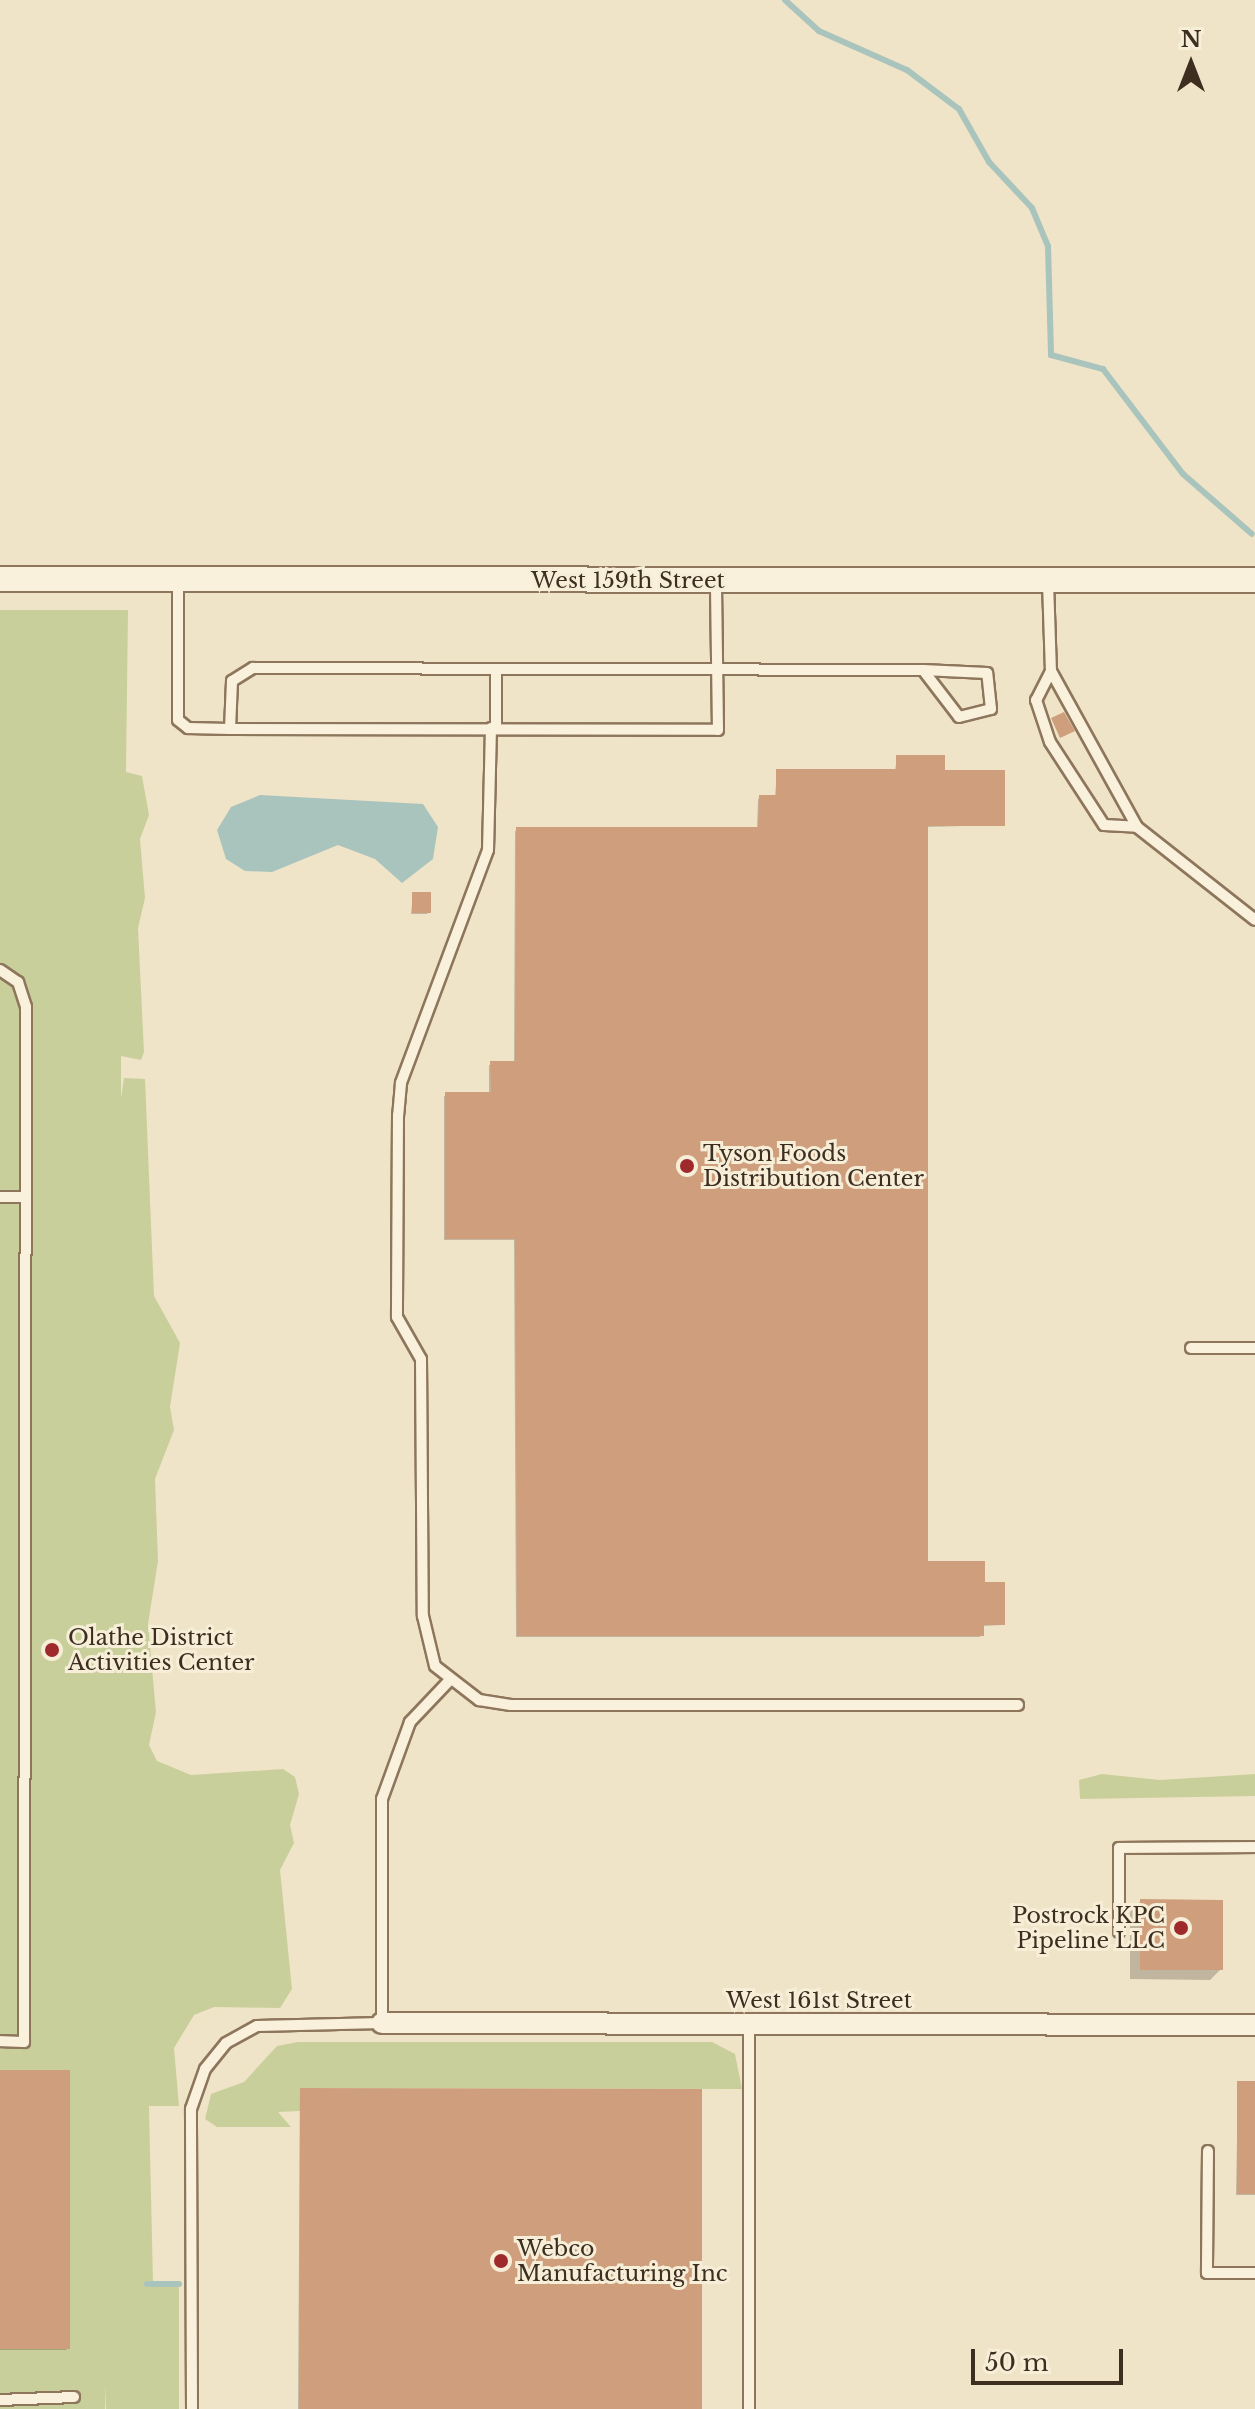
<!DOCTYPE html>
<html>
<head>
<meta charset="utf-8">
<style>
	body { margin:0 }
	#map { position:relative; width:1255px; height:2409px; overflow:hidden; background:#f0e4c8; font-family:"Libre Baskerville",serif }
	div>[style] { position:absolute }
	.green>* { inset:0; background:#c9cf9b }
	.water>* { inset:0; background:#a9c4bc }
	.shadow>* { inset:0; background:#0003 }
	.stream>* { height:6px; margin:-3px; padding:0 3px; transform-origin:3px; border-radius:3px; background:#a9c4bc }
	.building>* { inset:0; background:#cf9f7d }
	.roads { filter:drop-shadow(2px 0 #8d765c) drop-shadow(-2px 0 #8d765c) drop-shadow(0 2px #8d765c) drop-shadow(0 -2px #8d765c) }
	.service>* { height:10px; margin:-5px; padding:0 5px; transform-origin:5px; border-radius:5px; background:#faf1dc }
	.minor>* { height:20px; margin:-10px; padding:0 10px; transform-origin:10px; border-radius:10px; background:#faf1dc }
	.tertiary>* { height:24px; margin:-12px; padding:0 12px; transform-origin:12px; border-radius:12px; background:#faf1dc }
	.dots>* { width:22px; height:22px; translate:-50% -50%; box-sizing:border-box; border:4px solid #f7eed8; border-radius:50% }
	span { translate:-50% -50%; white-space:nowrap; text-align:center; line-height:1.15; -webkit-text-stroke:6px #f7eed8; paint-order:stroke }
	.street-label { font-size:22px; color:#3d2e20 }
	.poi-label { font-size:22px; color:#3d2e20 }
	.left { translate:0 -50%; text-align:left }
	.right { translate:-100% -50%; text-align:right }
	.north { position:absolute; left:1151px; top:24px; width:80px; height:80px; -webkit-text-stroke:6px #f7eed8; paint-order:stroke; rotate:0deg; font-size:22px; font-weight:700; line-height:32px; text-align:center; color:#3d2e20 }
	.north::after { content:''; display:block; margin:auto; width:28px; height:36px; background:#3d2e20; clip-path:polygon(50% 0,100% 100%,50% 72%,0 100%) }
	.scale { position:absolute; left:971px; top:2349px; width:152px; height:36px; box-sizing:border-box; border:4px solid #3d2e20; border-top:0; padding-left:10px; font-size:24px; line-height:28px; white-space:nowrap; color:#3d2e20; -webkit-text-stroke:6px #f7eed8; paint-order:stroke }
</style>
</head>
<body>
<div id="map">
	<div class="green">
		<div style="clip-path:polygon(0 610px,128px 610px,126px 772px,142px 776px,149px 815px,140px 839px,145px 898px,138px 928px,144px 1052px,141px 1060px,121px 1056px,121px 1098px,124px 1078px,145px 1079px,154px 1296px,180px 1343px,170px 1407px,174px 1430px,155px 1479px,158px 1561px,148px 1624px,156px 1712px,149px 1745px,157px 1761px,191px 1775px,283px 1769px,295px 1777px,299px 1794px,290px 1825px,294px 1843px,280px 1870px,292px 1989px,280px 2008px,214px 2007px,194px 2015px,174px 2048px,179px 2106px,149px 2106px,153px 2282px,145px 2285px,179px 2286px,179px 2409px,106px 2409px,105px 2385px,105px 2409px,0 2409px)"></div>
		<div style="clip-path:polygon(1102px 1774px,1160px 1780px,1255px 1774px,1255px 1796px,1080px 1799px,1079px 1780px)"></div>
		<div style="clip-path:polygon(298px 2042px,712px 2042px,735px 2054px,742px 2089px,300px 2088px,300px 2111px,278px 2112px,291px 2127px,217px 2127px,205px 2119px,211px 2094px,244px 2082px,277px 2046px)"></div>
	</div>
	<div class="water">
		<div style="clip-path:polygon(260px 795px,423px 804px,438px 827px,433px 859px,402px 883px,375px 859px,338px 845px,272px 872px,245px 871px,226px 859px,217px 830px,231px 807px)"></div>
	</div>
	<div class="shadow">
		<div style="clip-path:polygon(897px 757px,943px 772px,1003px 825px,926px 827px,926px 1563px,983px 1584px,1003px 1625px,982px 1626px,980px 1637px,516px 1637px,514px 1240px,444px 1240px,444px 1096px,489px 1094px,489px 1065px,514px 1063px,515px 831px,757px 829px,758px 799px,775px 797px,777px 771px,895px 771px)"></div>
		<div style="clip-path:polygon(413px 894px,429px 912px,427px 914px,411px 914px)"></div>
		<div style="clip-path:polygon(1141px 1901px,1221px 1969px,1210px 1980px,1130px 1979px,1130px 1912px)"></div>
		<div style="clip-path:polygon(0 2072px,68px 2348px,66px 2350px,0 2350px)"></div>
		<div style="clip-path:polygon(1238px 2083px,1255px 2083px,1255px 2195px,1236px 2195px)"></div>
		<div style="clip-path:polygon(300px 2090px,700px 2409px,298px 2409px)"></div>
	</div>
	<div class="stream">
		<div style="left:785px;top:0;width:46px;rotate:42.4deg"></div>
		<div style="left:819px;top:31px;width:96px;rotate:23.9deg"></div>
		<div style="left:907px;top:70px;width:65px;rotate:36.9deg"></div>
		<div style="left:959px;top:109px;width:61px;rotate:60.5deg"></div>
		<div style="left:989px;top:162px;width:63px;rotate:46.9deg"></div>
		<div style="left:1032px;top:208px;width:41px;rotate:67.2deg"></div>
		<div style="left:1048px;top:246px;width:109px;rotate:88.4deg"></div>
		<div style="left:1051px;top:355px;width:54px;rotate:15.1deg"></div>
		<div style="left:1103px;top:369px;width:132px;rotate:52.7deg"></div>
		<div style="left:1183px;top:474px;width:91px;rotate:41deg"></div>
		<div style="left:147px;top:2284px;width:32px"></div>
	</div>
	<div class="building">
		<div style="clip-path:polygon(1064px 712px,1075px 731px,1060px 738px,1051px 718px)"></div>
		<div style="clip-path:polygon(896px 755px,945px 755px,945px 770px,1005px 770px,1005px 826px,928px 826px,928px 1561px,985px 1561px,985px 1582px,1005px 1582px,1005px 1625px,984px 1625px,984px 1636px,517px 1636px,515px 1239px,445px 1239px,445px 1092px,491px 1092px,490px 1061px,515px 1061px,516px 827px,758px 827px,759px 795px,776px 795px,776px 769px,896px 769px)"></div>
		<div style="clip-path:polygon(412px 892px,431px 892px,431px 913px,412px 913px)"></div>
		<div style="clip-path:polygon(1140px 1899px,1223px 1900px,1223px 1970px,1140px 1970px)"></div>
		<div style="clip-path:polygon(0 2070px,70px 2070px,70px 2349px,0 2349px)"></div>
		<div style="clip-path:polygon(1237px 2081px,1255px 2081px,1255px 2194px,1237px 2194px)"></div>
		<div style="clip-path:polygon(300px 2088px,702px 2089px,702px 2409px,299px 2409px)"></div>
	</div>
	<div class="roads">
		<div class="service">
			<div style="left:178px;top:580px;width:140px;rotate:90deg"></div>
			<div style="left:178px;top:720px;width:13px;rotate:39deg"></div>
			<div style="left:188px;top:728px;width:42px;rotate:1.4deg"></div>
			<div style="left:230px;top:729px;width:488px;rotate:0.1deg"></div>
			<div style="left:718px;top:730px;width:149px;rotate:-90.8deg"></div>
			<div style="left:1048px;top:582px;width:89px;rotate:88.1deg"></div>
			<div style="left:1051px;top:671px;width:178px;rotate:61.1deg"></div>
			<div style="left:1137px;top:827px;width:150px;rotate:38.2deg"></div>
			<div style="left:1051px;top:671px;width:33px;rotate:117deg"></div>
			<div style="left:1036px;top:700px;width:44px;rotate:71.6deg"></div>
			<div style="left:1050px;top:742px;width:99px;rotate:57deg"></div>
			<div style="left:1104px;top:825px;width:33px;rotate:3deg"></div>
			<div style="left:491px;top:728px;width:122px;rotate:91.4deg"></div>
			<div style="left:488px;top:850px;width:249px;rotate:110.5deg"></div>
			<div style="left:401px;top:1083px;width:32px;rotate:95deg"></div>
			<div style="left:398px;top:1115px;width:202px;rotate:90.3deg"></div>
			<div style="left:397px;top:1317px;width:48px;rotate:60.3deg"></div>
			<div style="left:421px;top:1359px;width:257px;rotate:89.6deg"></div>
			<div style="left:423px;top:1616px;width:51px;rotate:76.5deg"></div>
			<div style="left:435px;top:1666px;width:56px;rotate:37.7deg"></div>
			<div style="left:479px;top:1700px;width:32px;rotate:9deg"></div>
			<div style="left:511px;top:1705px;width:507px"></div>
			<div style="left:496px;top:728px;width:59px;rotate:-90deg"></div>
			<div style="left:230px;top:729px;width:48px;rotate:-87.6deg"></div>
			<div style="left:232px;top:681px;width:25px;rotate:-32deg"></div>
			<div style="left:253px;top:668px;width:670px;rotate:0.17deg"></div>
			<div style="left:923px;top:670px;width:59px;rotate:52.5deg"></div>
			<div style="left:959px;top:717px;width:33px;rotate:-14deg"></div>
			<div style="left:991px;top:709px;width:36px;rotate:-96deg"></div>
			<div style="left:987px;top:673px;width:64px;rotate:-177.3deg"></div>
			<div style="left:0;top:970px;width:22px;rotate:34deg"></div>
			<div style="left:18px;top:982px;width:26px;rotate:72deg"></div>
			<div style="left:26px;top:1007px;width:1035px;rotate:90.11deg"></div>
			<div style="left:24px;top:2042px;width:24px;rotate:-178deg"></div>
			<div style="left:0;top:1197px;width:26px"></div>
			<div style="left:1191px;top:1348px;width:64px"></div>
			<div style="left:1119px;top:1932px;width:84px;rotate:-90deg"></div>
			<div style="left:1119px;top:1848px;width:136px;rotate:-0.4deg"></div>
			<div style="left:749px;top:2025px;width:384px;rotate:90deg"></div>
			<div style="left:1208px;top:2151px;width:122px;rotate:90.5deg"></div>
			<div style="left:1207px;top:2273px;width:48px"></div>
			<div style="left:0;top:2400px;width:74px;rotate:-2.3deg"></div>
			<div style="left:192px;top:2409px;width:300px;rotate:-90.2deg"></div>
			<div style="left:191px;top:2109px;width:42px;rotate:-70.7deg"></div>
			<div style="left:205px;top:2069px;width:33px;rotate:-51deg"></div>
			<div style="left:226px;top:2043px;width:35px;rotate:-29deg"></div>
			<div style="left:257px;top:2026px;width:125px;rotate:-1.4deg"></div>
			<div style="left:382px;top:2023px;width:224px;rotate:-90deg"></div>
			<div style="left:382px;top:1799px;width:82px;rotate:-70deg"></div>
			<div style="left:410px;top:1722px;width:55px;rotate:-46.5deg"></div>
		</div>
		<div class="minor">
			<div style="left:382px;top:2023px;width:873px;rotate:0.13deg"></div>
		</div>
		<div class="tertiary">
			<div style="left:0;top:579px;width:1255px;rotate:0.05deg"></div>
		</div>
	</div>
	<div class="dots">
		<div style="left:687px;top:1166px;background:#9e2a2b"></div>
		<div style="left:52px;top:1650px;background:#9e2a2b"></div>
		<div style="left:1181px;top:1928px;background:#9e2a2b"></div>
		<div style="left:501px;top:2261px;background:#9e2a2b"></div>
	</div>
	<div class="street-label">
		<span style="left:628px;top:581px">West 159th Street</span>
		<span style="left:819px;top:2001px">West 161st Street</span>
	</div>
	<div class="poi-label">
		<span class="left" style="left:703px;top:1166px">Tyson Foods<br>Distribution Center</span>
		<span class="left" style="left:68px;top:1650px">Olathe District<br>Activities Center</span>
		<span class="right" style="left:1165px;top:1928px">Postrock KPC<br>Pipeline LLC</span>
		<span class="left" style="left:517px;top:2261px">Webco<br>Manufacturing Inc</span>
	</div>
	<div class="north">N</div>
	<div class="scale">50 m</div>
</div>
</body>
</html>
